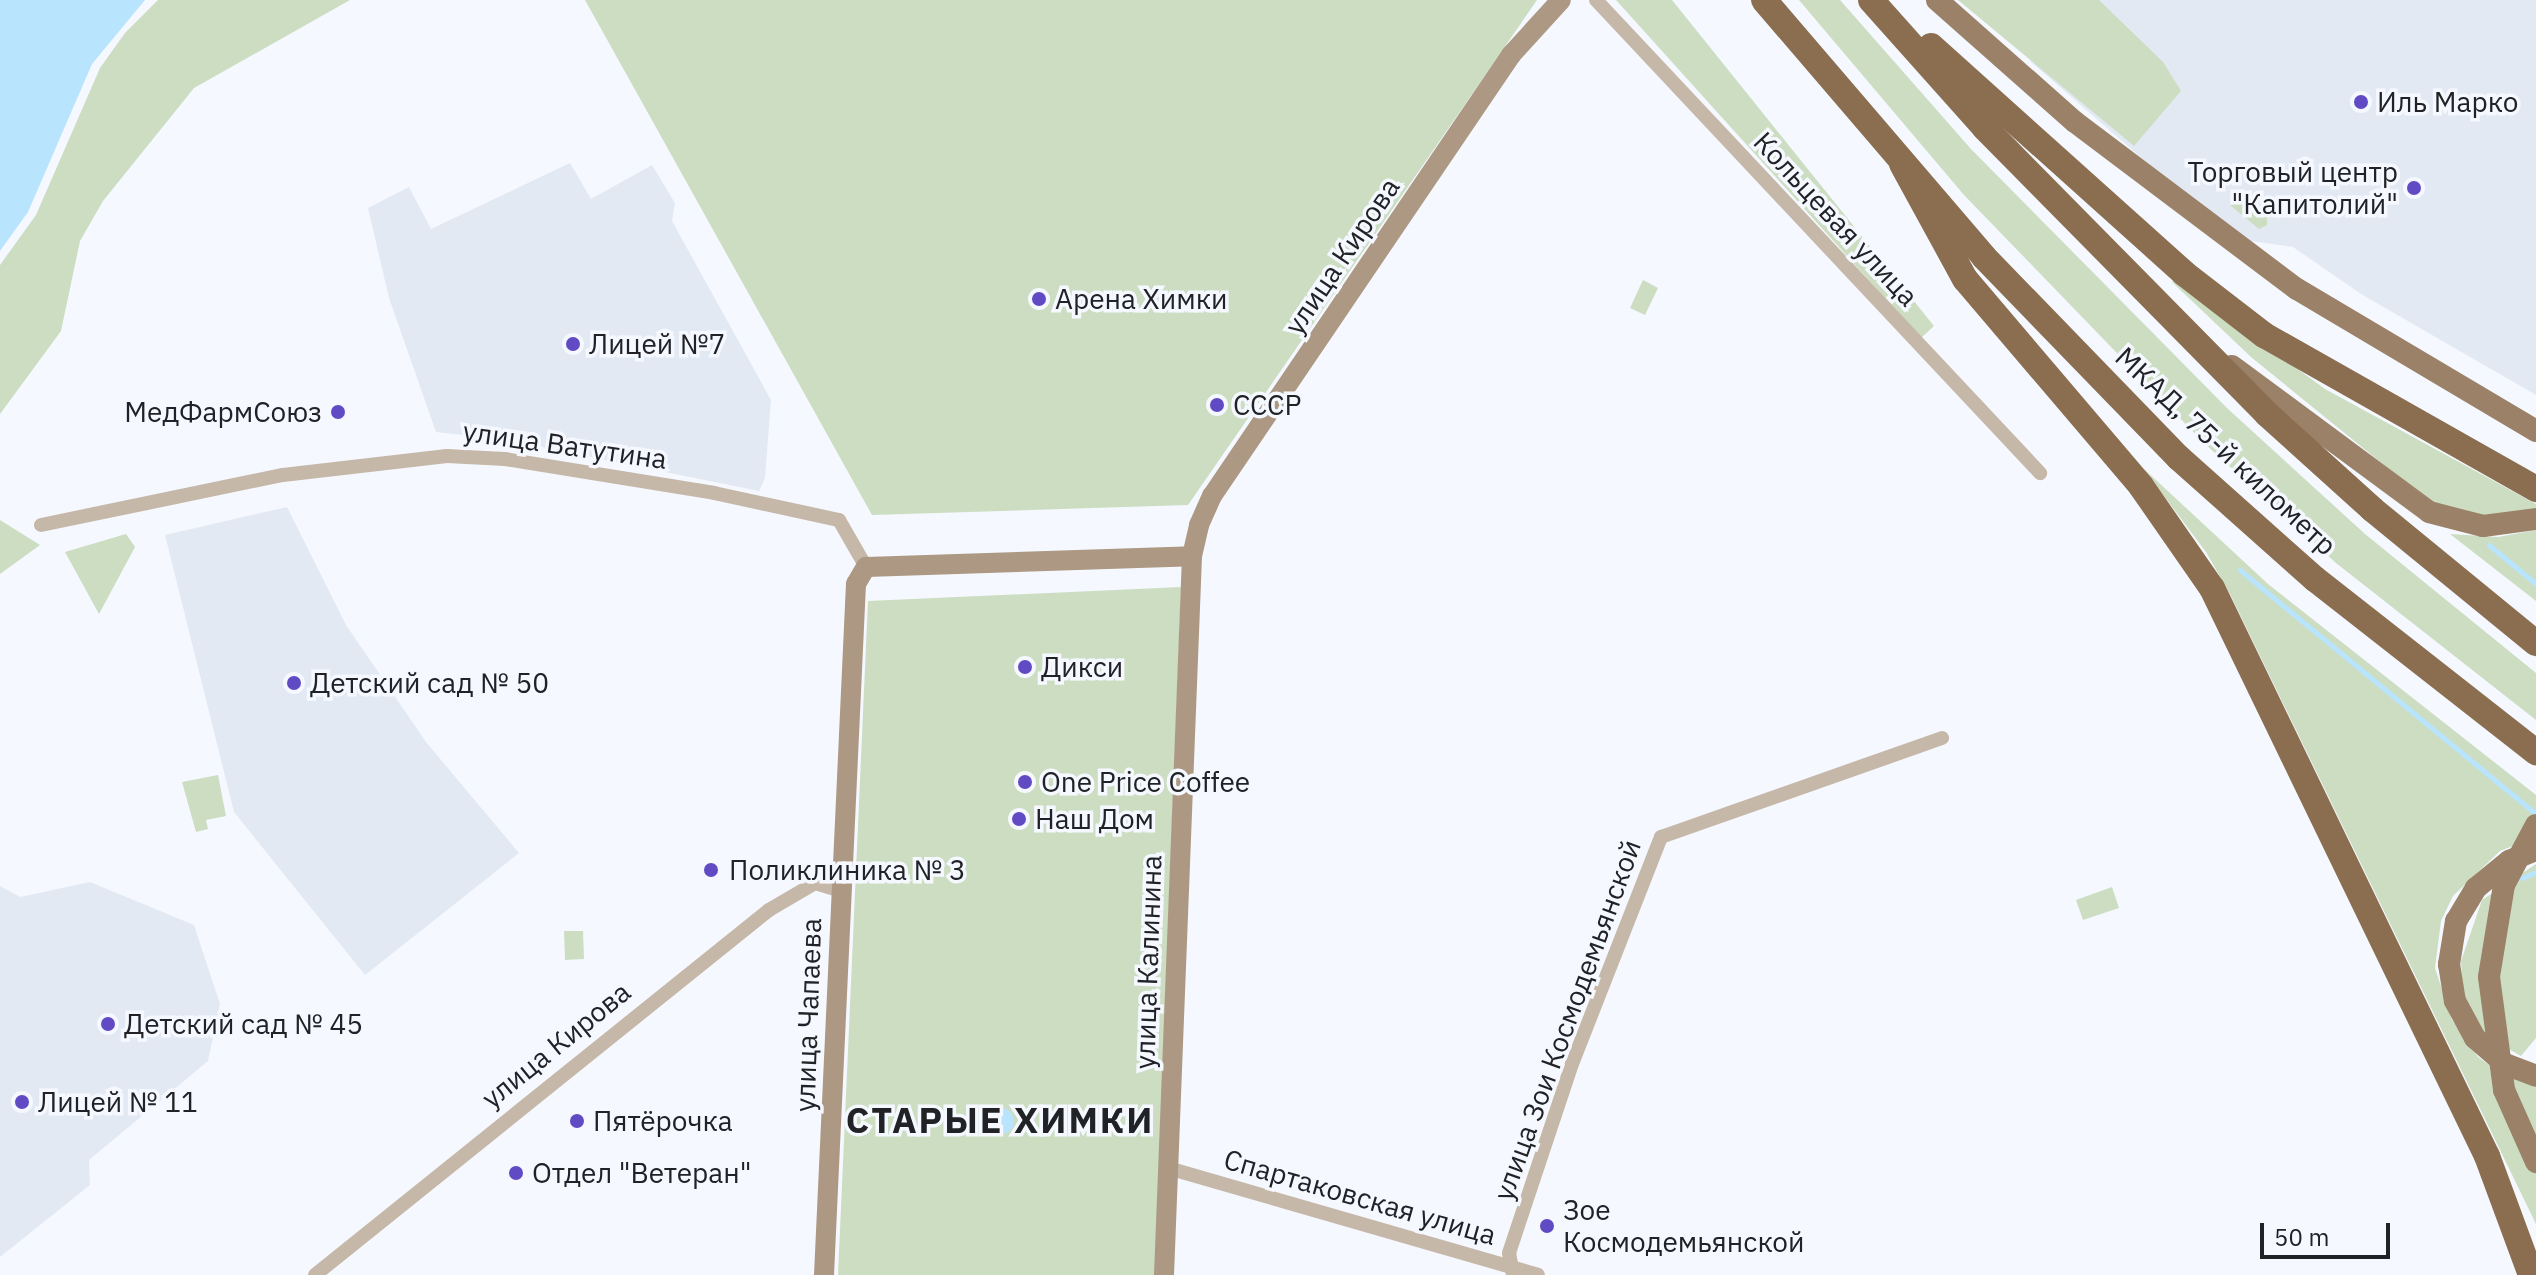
<!DOCTYPE html>
<html>
<head>
<meta charset="utf-8">
<style>
	body { margin:0 }
	#map { position:relative; width:2536px; height:1275px; overflow:hidden; background:#f5f8ff; font-family:"IBM Plex Sans",sans-serif }
	div>[style] { position:absolute }
	.built>* { inset:0; background:#e2e9f3 }
	.green>* { inset:0; background:#ccddc2 }
	.water>* { inset:0; background:#b9e4fd }
	.round { border-radius:50% }
	.stream>* { height:5px; margin:-2.5px; padding:0 2.5px; transform-origin:2.5px; border-radius:2.5px; background:#b9e4fd }
	.street>* { height:14px; margin:-7px; padding:0 7px; transform-origin:7px; border-radius:7px; background:#c6b8a9 }
	.secondary>* { height:20px; margin:-10px; padding:0 10px; transform-origin:10px; border-radius:10px; background:#ac9883 }
	.primary>* { height:22px; margin:-11px; padding:0 11px; transform-origin:11px; border-radius:11px; background:#9a8167 }
	.highway>* { height:26px; margin:-13px; padding:0 13px; transform-origin:13px; border-radius:13px; background:#8a6e4f }
	.primary-bridge>* { height:22px; margin:-11px; padding:0 11px; transform-origin:11px; border-radius:11px; background:#9a8167 }
	.dots>* { width:22px; height:22px; translate:-50% -50%; box-sizing:border-box; border:4px solid #f5f8ff; border-radius:50% }
	span { translate:-50% -50%; white-space:nowrap; text-align:center; line-height:1.15; -webkit-text-stroke:7px #f5f8ff; paint-order:stroke }
	.poi-label { font-size:28px; color:#202225 }
	.left { translate:0 -50%; text-align:left }
	.right { translate:-100% -50%; text-align:right }
	.street-label { font-size:28px; color:#202225 }
	.district-label { font-size:36px; color:#202225; font-weight:700; letter-spacing:2px }
	.scale { position:absolute; left:2260px; top:1223px; width:130px; height:36px; box-sizing:border-box; border:4px solid #202225; border-top:0; padding-left:10px; font-size:24px; line-height:28px; white-space:nowrap; color:#202225; -webkit-text-stroke:6px #f5f8ff; paint-order:stroke }
</style>
</head>
<body>
<div id="map">
	<div class="built">
		<div style="clip-path:polygon(2080px 0,2536px 0,2536px 395px,2361px 294px,2293px 247px,2245px 240px,2161px 175px,2030px 61px)"></div>
		<div style="clip-path:polygon(570px 163px,591px 199px,652px 165px,675px 203px,672px 221px,771px 400px,765px 478px,759px 491px,507px 440px,436px 432px,389px 298px,368px 208px,409px 187px,431px 229px)"></div>
		<div style="clip-path:polygon(287px 507px,346px 625px,426px 742px,519px 853px,365px 975px,234px 812px,165px 535px)"></div>
		<div style="clip-path:polygon(90px 882px,194px 925px,220px 1004px,208px 1061px,89px 1160px,90px 1185px,0 1257px,0 886px,20px 897px)"></div>
	</div>
	<div class="green">
		<div style="clip-path:polygon(158px 0,350px 0,194px 88px,103px 201px,80px 241px,61px 331px,0 414px,0 265px,36px 215px,100px 68px,125px 33px)"></div>
		<div style="clip-path:polygon(585px 0,1537px 0,1188px 505px,872px 515px)"></div>
		<div style="clip-path:polygon(1616px 0,1672px 0,1934px 326px,1921px 338px)"></div>
		<div style="clip-path:polygon(1799px 0,1840px 0,1971px 149px,2228px 409px,2365px 534px,2536px 673px,2536px 720px,2336px 563px,2204px 443px,1964px 195px)"></div>
		<div style="clip-path:polygon(1958px 0,2099px 0,2163px 62px,2181px 91px,2134px 146px)"></div>
		<div style="clip-path:polygon(2240px 195px,2267px 217px,2267px 225px,2259px 229px,2231px 206px,2232px 198px)"></div>
		<div style="clip-path:polygon(2174px 279px,2325px 389px,2536px 504px,2536px 513px,2511px 518px,2448px 511px,2421px 495px,2251px 357px,2172px 282px)"></div>
		<div style="clip-path:polygon(1643px 280px,1658px 288px,1645px 315px,1630px 308px)"></div>
		<div style="clip-path:polygon(2143px 468px,2268px 584px,2536px 795px,2536px 837px,2500px 851px,2453px 896px,2441px 921px,2435px 968px,2452px 1020px,2478px 1057px,2500px 1073px,2536px 1086px,2536px 1224px,2230px 594px,2206px 552px)"></div>
		<div style="clip-path:polygon(0 520px,40px 545px,0 574px)"></div>
		<div style="clip-path:polygon(2536px 530px,2536px 601px,2450px 534px,2498px 537px)"></div>
		<div style="clip-path:polygon(126px 534px,135px 547px,99px 614px,65px 552px)"></div>
		<div style="clip-path:polygon(1181px 587px,1155px 1275px,838px 1275px,868px 601px)"></div>
		<div style="clip-path:polygon(218px 775px,226px 816px,206px 820px,208px 829px,196px 832px,182px 782px)"></div>
		<div style="clip-path:polygon(2536px 864px,2536px 1038px,2521px 1056px,2486px 1036px,2463px 995px,2461px 961px,2482px 900px)"></div>
		<div style="clip-path:polygon(2112px 887px,2119px 908px,2083px 920px,2076px 900px)"></div>
		<div style="clip-path:polygon(564px 931px,583px 931px,584px 959px,565px 960px)"></div>
	</div>
	<div class="water">
		<div style="clip-path:polygon(0 0,145px 0,92px 64px,28px 212px,0 251px)"></div>
		<div class="round" style="left:988px;top:1108px;width:26px;height:26px"></div>
	</div>
	<div class="stream">
		<div style="left:2489px;top:545px;width:61px;rotate:39.7deg"></div>
		<div style="left:2240px;top:570px;width:384px;rotate:39.5deg"></div>
		<div style="left:2522px;top:878px;width:15px;rotate:-23deg"></div>
	</div>
	<div class="street">
		<div style="left:1596px;top:0;width:649px;rotate:46.81deg"></div>
		<div style="left:41px;top:525px;width:247px;rotate:-11.7deg"></div>
		<div style="left:283px;top:475px;width:165px;rotate:-6.6deg"></div>
		<div style="left:447px;top:456px;width:58px;rotate:3deg"></div>
		<div style="left:505px;top:459px;width:212px;rotate:9.2deg"></div>
		<div style="left:714px;top:493px;width:128px;rotate:12.2deg"></div>
		<div style="left:839px;top:520px;width:54px;rotate:60.1deg"></div>
		<div style="left:1168px;top:1168px;width:385px;rotate:16.1deg"></div>
		<div style="left:315px;top:1275px;width:583px;rotate:-38.8deg"></div>
		<div style="left:769px;top:910px;width:53px;rotate:-30.4deg"></div>
		<div style="left:815px;top:883px;width:27px;rotate:17deg"></div>
		<div style="left:1513px;top:1275px;width:22px;rotate:-100deg"></div>
		<div style="left:1509px;top:1253px;width:199px;rotate:-71.6deg"></div>
		<div style="left:1572px;top:1064px;width:244px;rotate:-68.6deg"></div>
		<div style="left:1661px;top:837px;width:298px;rotate:-19.4deg"></div>
	</div>
	<div class="secondary">
		<div style="left:824px;top:1275px;width:692px;rotate:-87.35deg"></div>
		<div style="left:856px;top:584px;width:20px;rotate:-60deg"></div>
		<div style="left:866px;top:567px;width:326px;rotate:-1.9deg"></div>
		<div style="left:1164px;top:1275px;width:720px;rotate:-87.77deg"></div>
		<div style="left:1192px;top:556px;width:32px;rotate:-77deg"></div>
		<div style="left:1199px;top:525px;width:32px;rotate:-66deg"></div>
		<div style="left:1212px;top:496px;width:533px;rotate:-55.86deg"></div>
		<div style="left:1511px;top:55px;width:74px;rotate:-47.7deg"></div>
	</div>
	<div class="primary">
		<div style="left:1937px;top:0;width:184px;rotate:41.5deg"></div>
		<div style="left:2075px;top:122px;width:278px;rotate:37deg"></div>
		<div style="left:2297px;top:289px;width:278px;rotate:30.7deg"></div>
		<div style="left:2232px;top:366px;width:245px;rotate:36.5deg"></div>
		<div style="left:2429px;top:512px;width:56px;rotate:14.5deg"></div>
		<div style="left:2483px;top:526px;width:53px;rotate:-7.5deg"></div>
		<div style="left:2536px;top:850px;width:29px;rotate:158deg"></div>
		<div style="left:2509px;top:861px;width:43px;rotate:140.7deg"></div>
		<div style="left:2476px;top:888px;width:39px;rotate:121deg"></div>
		<div style="left:2456px;top:921px;width:44px;rotate:99.2deg"></div>
		<div style="left:2449px;top:964px;width:37px;rotate:81deg"></div>
		<div style="left:2455px;top:1001px;width:42px;rotate:61.6deg"></div>
		<div style="left:2475px;top:1038px;width:40px;rotate:41deg"></div>
		<div style="left:2505px;top:1064px;width:33px;rotate:21deg"></div>
	</div>
	<div class="highway">
		<div style="left:1764px;top:0;width:338px;rotate:49.4deg"></div>
		<div style="left:1984px;top:257px;width:280px;rotate:45.9deg"></div>
		<div style="left:2179px;top:458px;width:182px;rotate:41.7deg"></div>
		<div style="left:2315px;top:579px;width:281px;rotate:38.1deg"></div>
		<div style="left:1871px;top:0;width:171px;rotate:48.3deg"></div>
		<div style="left:1985px;top:128px;width:402px;rotate:45.4deg"></div>
		<div style="left:2267px;top:414px;width:142px;rotate:42.1deg"></div>
		<div style="left:2372px;top:509px;width:212px;rotate:39.3deg"></div>
		<div style="left:1931px;top:46px;width:341px;rotate:41.9deg"></div>
		<div style="left:2185px;top:274px;width:100px;rotate:37.7deg"></div>
		<div style="left:2264px;top:335px;width:313px;rotate:29.5deg"></div>
		<div style="left:1902px;top:164px;width:131px;rotate:61.3deg"></div>
		<div style="left:1965px;top:279px;width:272px;rotate:49.6deg"></div>
		<div style="left:2141px;top:486px;width:124px;rotate:55.2deg"></div>
		<div style="left:2212px;top:588px;width:631px;rotate:64.17deg"></div>
		<div style="left:2487px;top:1156px;width:127px;rotate:69.7deg"></div>
	</div>
	<div class="primary-bridge">
		<div style="left:2536px;top:825px;width:68px;rotate:118.1deg"></div>
		<div style="left:2504px;top:885px;width:93px;rotate:99.3deg"></div>
		<div style="left:2489px;top:977px;width:114px;rotate:82.4deg"></div>
		<div style="left:2504px;top:1090px;width:79px;rotate:66deg"></div>
	</div>
	<div class="dots">
		<div style="left:2361px;top:102px;background:#604bc4"></div>
		<div style="left:2414px;top:188px;background:#604bc4"></div>
		<div style="left:1039px;top:299px;background:#604bc4"></div>
		<div style="left:573px;top:344px;background:#604bc4"></div>
		<div style="left:1217px;top:405px;background:#604bc4"></div>
		<div style="left:338px;top:412px;background:#604bc4"></div>
		<div style="left:1025px;top:667px;background:#604bc4"></div>
		<div style="left:294px;top:683px;background:#604bc4"></div>
		<div style="left:1025px;top:782px;background:#604bc4"></div>
		<div style="left:1019px;top:819px;background:#604bc4"></div>
		<div style="left:711px;top:870px;background:#604bc4"></div>
		<div style="left:108px;top:1024px;background:#604bc4"></div>
		<div style="left:22px;top:1102px;background:#604bc4"></div>
		<div style="left:577px;top:1121px;background:#604bc4"></div>
		<div style="left:516px;top:1173px;background:#604bc4"></div>
		<div style="left:1547px;top:1226px;background:#604bc4"></div>
	</div>
	<div class="poi-label">
		<span class="left" style="left:2377px;top:102px">Иль Марко</span>
		<span class="right" style="left:2398px;top:188px">Торговый центр<br>"Капитолий"</span>
		<span class="left" style="left:1055px;top:299px">Арена Химки</span>
		<span class="left" style="left:589px;top:344px">Лицей №7</span>
		<span class="left" style="left:1233px;top:405px">СССР</span>
		<span class="right" style="left:322px;top:412px">МедФармСоюз</span>
		<span class="left" style="left:1041px;top:667px">Дикси</span>
		<span class="left" style="left:310px;top:683px">Детский сад № 50</span>
		<span class="left" style="left:1041px;top:782px">One Price Coffee</span>
		<span class="left" style="left:1035px;top:819px">Наш Дом</span>
		<span class="left" style="left:729px;top:870px">Поликлиника № 3</span>
		<span class="left" style="left:124px;top:1024px">Детский сад № 45</span>
		<span class="left" style="left:38px;top:1102px">Лицей № 11</span>
		<span class="left" style="left:593px;top:1121px">Пятёрочка</span>
		<span class="left" style="left:532px;top:1173px">Отдел "Ветеран"</span>
		<span class="left" style="left:1563px;top:1226px">Зое<br>Космодемьянской</span>
	</div>
	<div class="street-label">
		<span style="left:1836px;top:219px;rotate:47deg">Кольцевая улица</span>
		<span style="left:1342px;top:256px;rotate:-56deg">улица Кирова</span>
		<span style="left:565px;top:445px;rotate:8deg">улица Ватутина</span>
		<span style="left:2226px;top:451px;rotate:43deg">МКАД, 75-й километр</span>
		<span style="left:1148px;top:962px;rotate:-88deg">улица Калинина</span>
		<span style="left:808px;top:1015px;rotate:-88deg">улица Чапаева</span>
		<span style="left:1567px;top:1020px;rotate:-70deg">улица Зои Космодемьянской</span>
		<span style="left:556px;top:1045px;rotate:-39deg">улица Кирова</span>
		<span style="left:1360px;top:1197px;rotate:16deg">Спартаковская улица</span>
	</div>
	<div class="district-label">
		<span style="left:1000px;top:1120px">СТАРЫЕ ХИМКИ</span>
	</div>
	<div class="scale">50 m</div>
</div>
</body>
</html>
